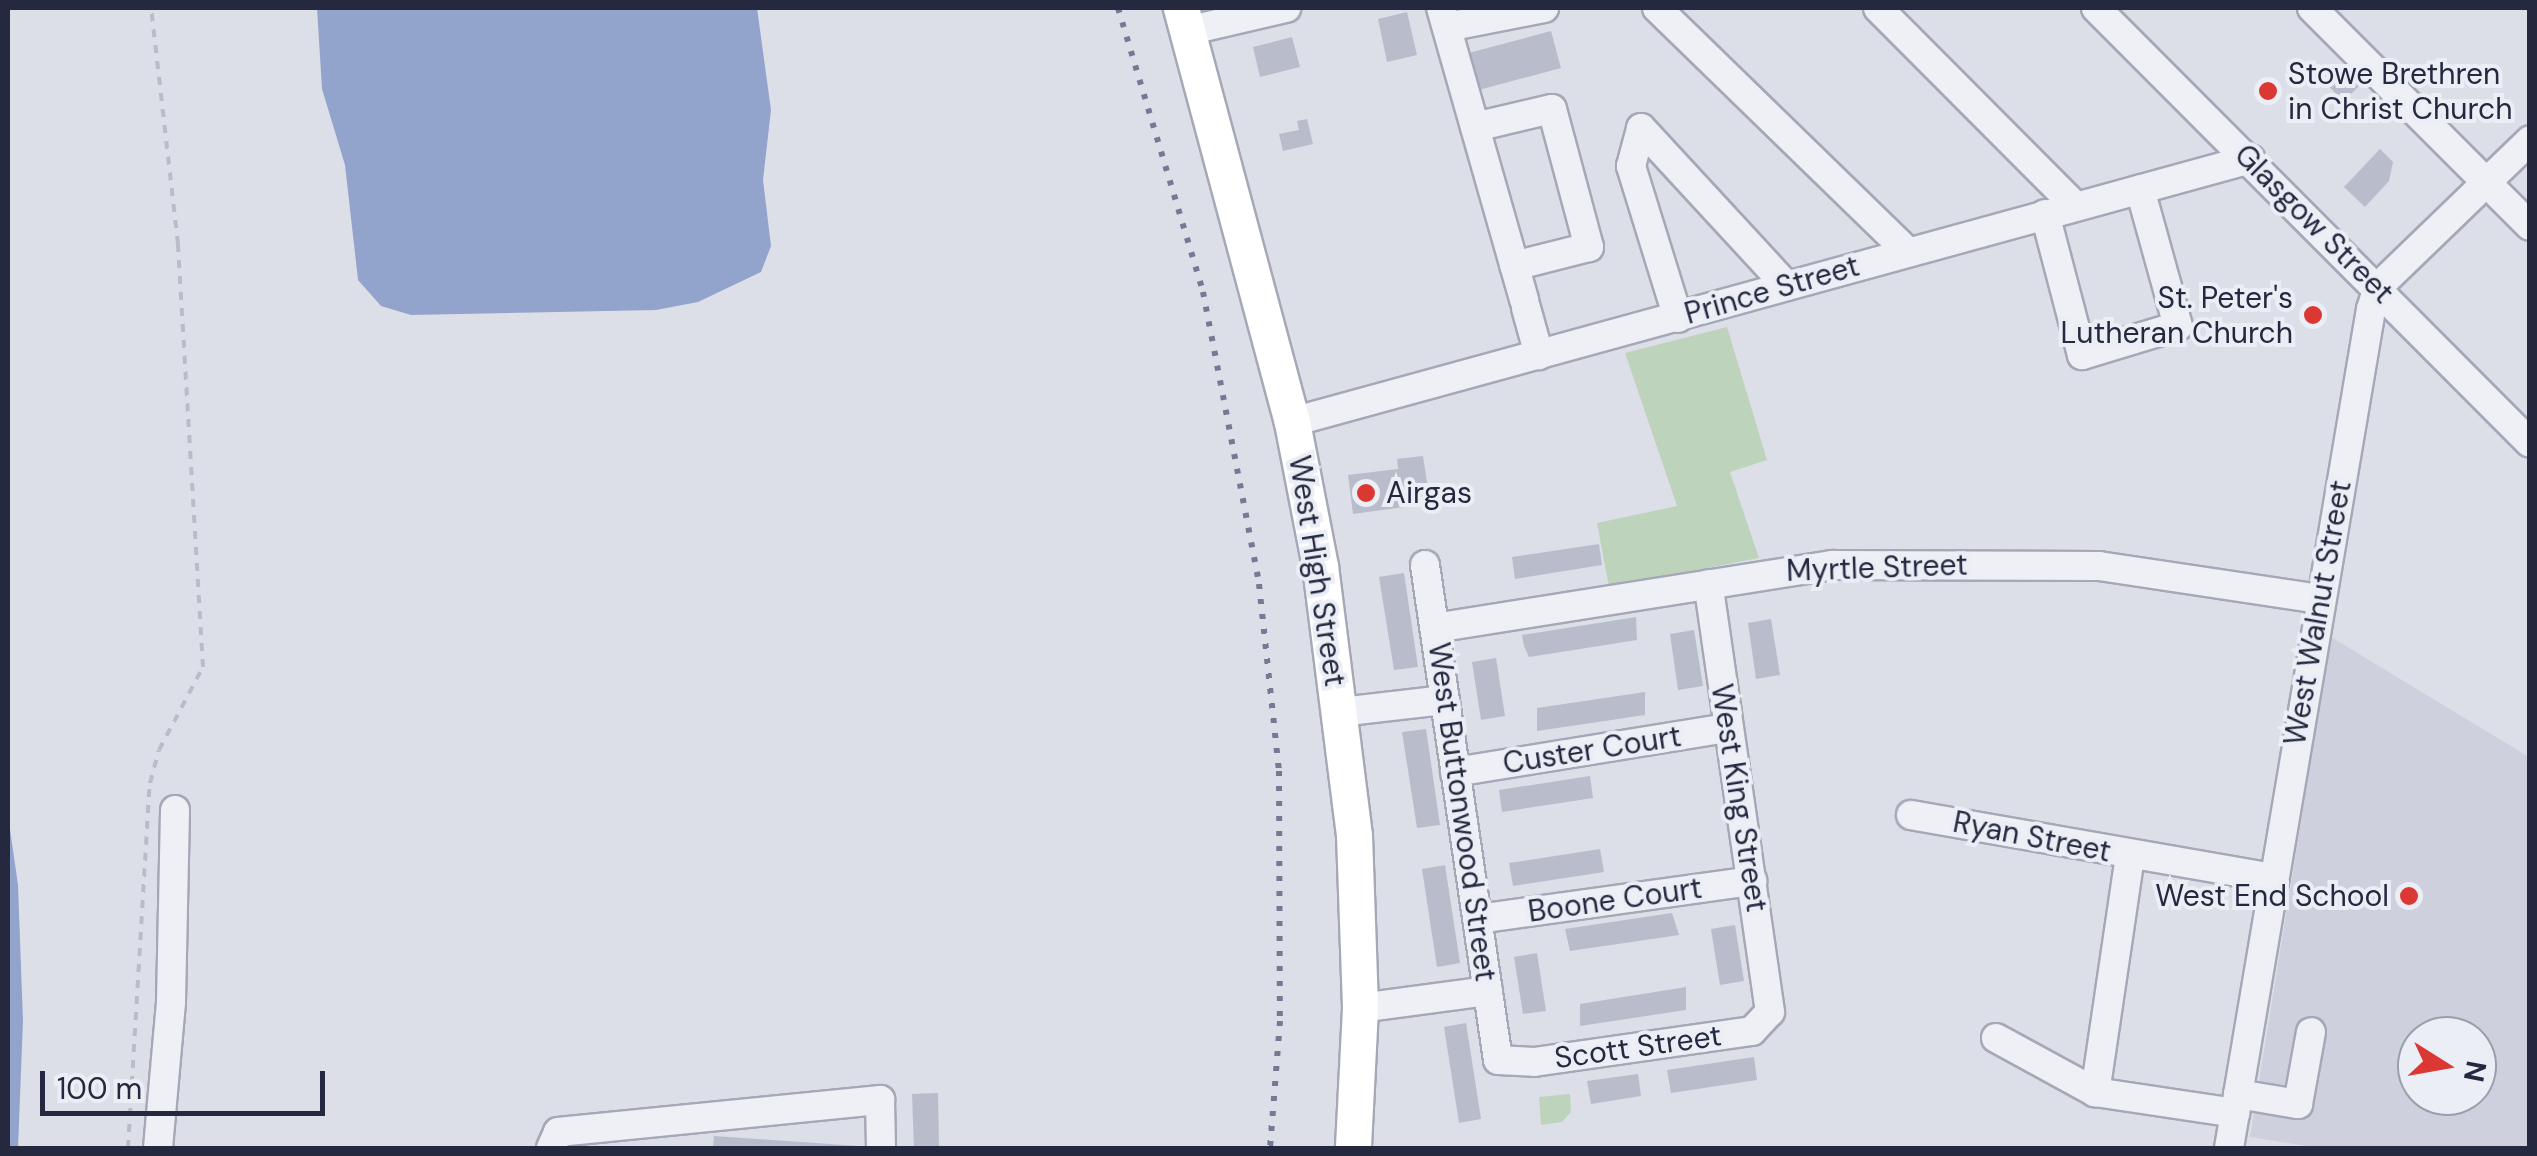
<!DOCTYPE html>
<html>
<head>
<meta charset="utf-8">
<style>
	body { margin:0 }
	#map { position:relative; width:2537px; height:1156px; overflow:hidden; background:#dcdfe8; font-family:"DM Sans",sans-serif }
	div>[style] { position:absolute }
	.built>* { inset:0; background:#ced1dd }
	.green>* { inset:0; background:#bed3bc }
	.water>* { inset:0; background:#93a4cc }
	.building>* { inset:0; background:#b9bccb }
	.path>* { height:4px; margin-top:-2px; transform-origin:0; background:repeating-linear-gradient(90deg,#babcc7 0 8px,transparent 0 16px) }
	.roads { filter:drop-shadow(2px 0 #a5a8b6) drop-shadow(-2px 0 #a5a8b6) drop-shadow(0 2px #a5a8b6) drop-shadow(0 -2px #a5a8b6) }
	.minor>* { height:28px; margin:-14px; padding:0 14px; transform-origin:14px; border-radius:14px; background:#eff0f6 }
	.major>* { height:35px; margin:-17.5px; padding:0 17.5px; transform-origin:17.5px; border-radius:17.5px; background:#fff }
	.rail>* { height:6px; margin-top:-3px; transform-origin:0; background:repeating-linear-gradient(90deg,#747a93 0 5px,transparent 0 15px) }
	.dots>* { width:28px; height:28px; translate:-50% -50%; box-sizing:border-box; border:5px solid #ebeef5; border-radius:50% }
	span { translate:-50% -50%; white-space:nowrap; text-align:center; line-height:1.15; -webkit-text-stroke:8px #ebeef5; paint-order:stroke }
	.poi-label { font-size:30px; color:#242940 }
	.left { translate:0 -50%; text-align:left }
	.right { translate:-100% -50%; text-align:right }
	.street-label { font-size:30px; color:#242940 }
	.frame { position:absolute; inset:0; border:10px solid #242940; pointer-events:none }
	.north { position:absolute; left:2397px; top:1016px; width:100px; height:100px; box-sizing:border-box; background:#ebeef5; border:2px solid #9b9fad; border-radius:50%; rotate:101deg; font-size:28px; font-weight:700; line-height:40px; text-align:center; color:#242940 }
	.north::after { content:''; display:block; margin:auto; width:35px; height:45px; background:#db3833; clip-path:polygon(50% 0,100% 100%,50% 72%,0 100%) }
	.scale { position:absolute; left:40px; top:1071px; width:285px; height:45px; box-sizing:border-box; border:5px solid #242940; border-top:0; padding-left:12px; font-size:30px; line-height:35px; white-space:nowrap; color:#242940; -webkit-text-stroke:8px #ebeef5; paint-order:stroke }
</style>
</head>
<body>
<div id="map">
	<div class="built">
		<div style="clip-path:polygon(evenodd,2331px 637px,2529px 757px,2529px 1148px,2319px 1148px,2250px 1137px,2331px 637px,2417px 1036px,2477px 1036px,2477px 1096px,2417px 1096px,2417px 1036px)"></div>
	</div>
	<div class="green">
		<div style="clip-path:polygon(1727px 327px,1767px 460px,1730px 472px,1759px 558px,1609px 587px,1597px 523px,1677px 506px,1625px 353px)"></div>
		<div style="clip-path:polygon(1570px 1094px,1571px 1112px,1562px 1122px,1541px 1125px,1539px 1097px)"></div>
	</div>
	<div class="water">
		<div style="clip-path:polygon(317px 8px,757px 8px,771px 110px,763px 180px,771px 246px,761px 272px,698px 302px,656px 310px,411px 315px,381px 306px,358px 280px,345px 165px,322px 89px)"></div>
		<div style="clip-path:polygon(8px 815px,18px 885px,23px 1021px,18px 1148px,8px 1148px)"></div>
	</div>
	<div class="building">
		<div style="clip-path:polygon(1407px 12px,1417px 55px,1387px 62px,1378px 19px)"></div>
		<div style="clip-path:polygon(1551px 31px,1561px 68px,1475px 91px,1465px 54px)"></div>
		<div style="clip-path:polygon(1292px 37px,1300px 67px,1260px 77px,1253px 47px)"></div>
		<div style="clip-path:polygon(2346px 68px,2361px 84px,2343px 102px,2328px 85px)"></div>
		<div style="clip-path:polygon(1307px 119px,1313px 144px,1283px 151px,1279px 134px,1299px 130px,1297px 121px)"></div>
		<div style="clip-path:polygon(2380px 149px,2393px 162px,2389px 181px,2365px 207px,2344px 187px)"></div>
		<div style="clip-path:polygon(1423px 456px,1430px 502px,1411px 505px,1410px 490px,1401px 491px,1404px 507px,1353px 514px,1348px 475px,1398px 469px,1397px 459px)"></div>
		<div style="clip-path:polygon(1599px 544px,1602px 565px,1515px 579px,1512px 557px)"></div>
		<div style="clip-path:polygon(1404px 573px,1418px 667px,1394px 670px,1379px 577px)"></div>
		<div style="clip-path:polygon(1636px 617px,1637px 640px,1529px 657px,1524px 646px,1522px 635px)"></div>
		<div style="clip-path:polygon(1771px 619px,1780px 675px,1756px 679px,1748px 623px)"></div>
		<div style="clip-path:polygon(1694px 630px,1703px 686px,1678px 690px,1670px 634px)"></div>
		<div style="clip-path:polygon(1496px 658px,1505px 716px,1481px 720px,1472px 662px)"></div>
		<div style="clip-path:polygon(1645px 692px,1645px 715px,1537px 731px,1537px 708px)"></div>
		<div style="clip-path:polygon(1426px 729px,1440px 825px,1417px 828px,1402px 732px)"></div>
		<div style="clip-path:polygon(1590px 776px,1593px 798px,1502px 812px,1499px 790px)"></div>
		<div style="clip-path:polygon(1600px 849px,1604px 872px,1513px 886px,1509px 863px)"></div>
		<div style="clip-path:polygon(1445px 865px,1460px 963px,1437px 967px,1422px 869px)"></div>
		<div style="clip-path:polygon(1672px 913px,1679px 935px,1570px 951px,1565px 929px)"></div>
		<div style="clip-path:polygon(1735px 925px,1744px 981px,1720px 985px,1711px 929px)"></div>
		<div style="clip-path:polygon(1537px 953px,1546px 1011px,1523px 1014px,1514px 957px)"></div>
		<div style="clip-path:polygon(1686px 987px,1686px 1010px,1580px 1026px,1580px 1004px)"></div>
		<div style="clip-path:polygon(1466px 1023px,1481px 1119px,1459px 1123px,1444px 1027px)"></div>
		<div style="clip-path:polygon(1754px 1057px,1757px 1080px,1671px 1093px,1667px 1070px)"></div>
		<div style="clip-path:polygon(1638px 1074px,1641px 1096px,1591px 1104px,1587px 1081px)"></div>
		<div style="clip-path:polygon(938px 1093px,939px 1148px,914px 1148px,912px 1094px)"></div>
		<div style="clip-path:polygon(714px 1136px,858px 1146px,858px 1148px,713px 1148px)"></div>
	</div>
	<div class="path">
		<div style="left:128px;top:1148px;width:366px;rotate:-86.6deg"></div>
		<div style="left:150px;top:783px;width:34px;rotate:-75deg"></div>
		<div style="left:159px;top:750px;width:94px;rotate:-62.1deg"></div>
		<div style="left:203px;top:667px;width:424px;rotate:-93.4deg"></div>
		<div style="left:178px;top:244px;width:238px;rotate:-96.5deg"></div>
	</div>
	<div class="roads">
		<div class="minor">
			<div style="left:1441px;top:8px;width:304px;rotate:74.1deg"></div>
			<div style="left:1657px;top:8px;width:349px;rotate:44.2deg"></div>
			<div style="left:1878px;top:8px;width:279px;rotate:45.1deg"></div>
			<div style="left:2096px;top:8px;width:614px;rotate:45.07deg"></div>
			<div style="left:2312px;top:8px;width:308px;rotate:45deg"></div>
			<div style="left:1447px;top:27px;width:99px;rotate:-11.1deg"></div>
			<div style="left:1187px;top:31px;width:102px;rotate:-13.1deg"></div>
			<div style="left:1475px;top:127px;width:79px;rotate:-13.2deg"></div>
			<div style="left:1552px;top:109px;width:143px;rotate:75deg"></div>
			<div style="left:1589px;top:247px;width:77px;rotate:165.8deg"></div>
			<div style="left:2045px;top:214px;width:146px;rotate:75.3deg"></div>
			<div style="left:2082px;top:355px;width:100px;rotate:-16.8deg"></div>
			<div style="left:2178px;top:326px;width:142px;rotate:-105.5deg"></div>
			<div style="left:1526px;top:308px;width:49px;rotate:74.5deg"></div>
			<div style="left:1678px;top:318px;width:159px;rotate:-107.2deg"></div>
			<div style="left:1631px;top:166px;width:39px;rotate:-75deg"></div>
			<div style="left:1641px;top:128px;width:215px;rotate:47.3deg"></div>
			<div style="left:1292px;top:422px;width:994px;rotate:-15.34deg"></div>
			<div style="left:1425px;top:565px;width:500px;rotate:81.61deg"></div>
			<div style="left:1498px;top:1060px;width:36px;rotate:3deg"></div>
			<div style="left:1534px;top:1062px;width:220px;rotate:-8.1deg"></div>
			<div style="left:1752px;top:1031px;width:26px;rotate:-47deg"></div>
			<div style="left:1770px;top:1012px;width:432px;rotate:-98.2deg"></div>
			<div style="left:1435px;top:628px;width:402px;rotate:-9deg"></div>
			<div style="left:1832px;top:565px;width:267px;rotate:0.2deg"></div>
			<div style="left:2099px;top:566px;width:224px;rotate:8.5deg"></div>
			<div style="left:1340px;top:712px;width:105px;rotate:-6.6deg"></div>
			<div style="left:1455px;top:772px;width:277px;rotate:-9.2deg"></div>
			<div style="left:1911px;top:815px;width:365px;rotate:9.9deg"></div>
			<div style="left:2130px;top:856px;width:239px;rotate:98.4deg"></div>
			<div style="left:2095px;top:1092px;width:142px;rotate:8.5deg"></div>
			<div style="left:1478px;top:919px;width:277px;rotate:-7.9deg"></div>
			<div style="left:1360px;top:1008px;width:129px;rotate:-7.6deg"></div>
			<div style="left:1996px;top:1038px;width:113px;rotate:28.6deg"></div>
			<div style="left:2238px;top:1094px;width:61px;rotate:9.5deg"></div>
			<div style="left:2298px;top:1104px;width:73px;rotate:-79.8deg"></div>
			<div style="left:158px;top:1148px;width:147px;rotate:-84.9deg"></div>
			<div style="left:171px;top:1002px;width:192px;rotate:-88.8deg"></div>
			<div style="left:551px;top:1148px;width:17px;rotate:-66deg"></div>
			<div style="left:558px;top:1132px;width:324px;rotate:-5.7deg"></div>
			<div style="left:880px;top:1100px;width:48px;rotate:88.8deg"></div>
			<div style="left:2229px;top:1148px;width:851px;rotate:-80.39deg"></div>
			<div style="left:2371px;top:309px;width:23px;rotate:-72deg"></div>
			<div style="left:2378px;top:287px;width:211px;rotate:-44deg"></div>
		</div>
		<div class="major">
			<div style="left:1181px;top:8px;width:429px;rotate:75deg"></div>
			<div style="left:1292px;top:422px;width:147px;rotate:79deg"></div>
			<div style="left:1320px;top:566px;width:271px;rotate:82.8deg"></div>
			<div style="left:1354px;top:835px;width:173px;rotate:88deg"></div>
			<div style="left:1360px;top:1008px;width:140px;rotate:92.9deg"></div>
		</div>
	</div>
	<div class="rail">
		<div style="left:1118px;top:8px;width:296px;rotate:73.3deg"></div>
		<div style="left:1203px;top:292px;width:297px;rotate:79.1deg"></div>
		<div style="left:1259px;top:584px;width:188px;rotate:83.9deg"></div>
		<div style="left:1279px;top:771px;width:250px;rotate:89.8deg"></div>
		<div style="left:1280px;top:1021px;width:127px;rotate:94.5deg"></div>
	</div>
	<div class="dots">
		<div style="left:2268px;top:91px;background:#db3833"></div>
		<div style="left:2313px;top:315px;background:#db3833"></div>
		<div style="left:1366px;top:493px;background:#db3833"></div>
		<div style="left:2409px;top:896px;background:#db3833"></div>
	</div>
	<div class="poi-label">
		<span class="left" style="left:2288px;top:91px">Stowe Brethren<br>in Christ Church</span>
		<span class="right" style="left:2293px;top:315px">St. Peter's<br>Lutheran Church</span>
		<span class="left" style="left:1386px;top:493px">Airgas</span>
		<span class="right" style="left:2389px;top:896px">West End School</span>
	</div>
	<div class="street-label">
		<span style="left:2314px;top:224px;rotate:45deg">Glasgow Street</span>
		<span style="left:1772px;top:290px;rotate:-16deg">Prince Street</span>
		<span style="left:1877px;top:568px;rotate:-2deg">Myrtle Street</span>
		<span style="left:1317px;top:571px;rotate:81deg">West High Street</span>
		<span style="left:2318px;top:613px;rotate:-80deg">West Walnut Street</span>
		<span style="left:1592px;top:750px;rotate:-9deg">Custer Court</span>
		<span style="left:1739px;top:798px;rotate:81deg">West King Street</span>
		<span style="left:1462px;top:812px;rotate:82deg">West Buttonwood Street</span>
		<span style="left:2032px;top:837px;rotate:11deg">Ryan Street</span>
		<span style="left:1615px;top:900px;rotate:-8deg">Boone Court</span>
		<span style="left:1638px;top:1047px;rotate:-8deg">Scott Street</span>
	</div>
	<div class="frame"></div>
	<div class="north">N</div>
	<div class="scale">100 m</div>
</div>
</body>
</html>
